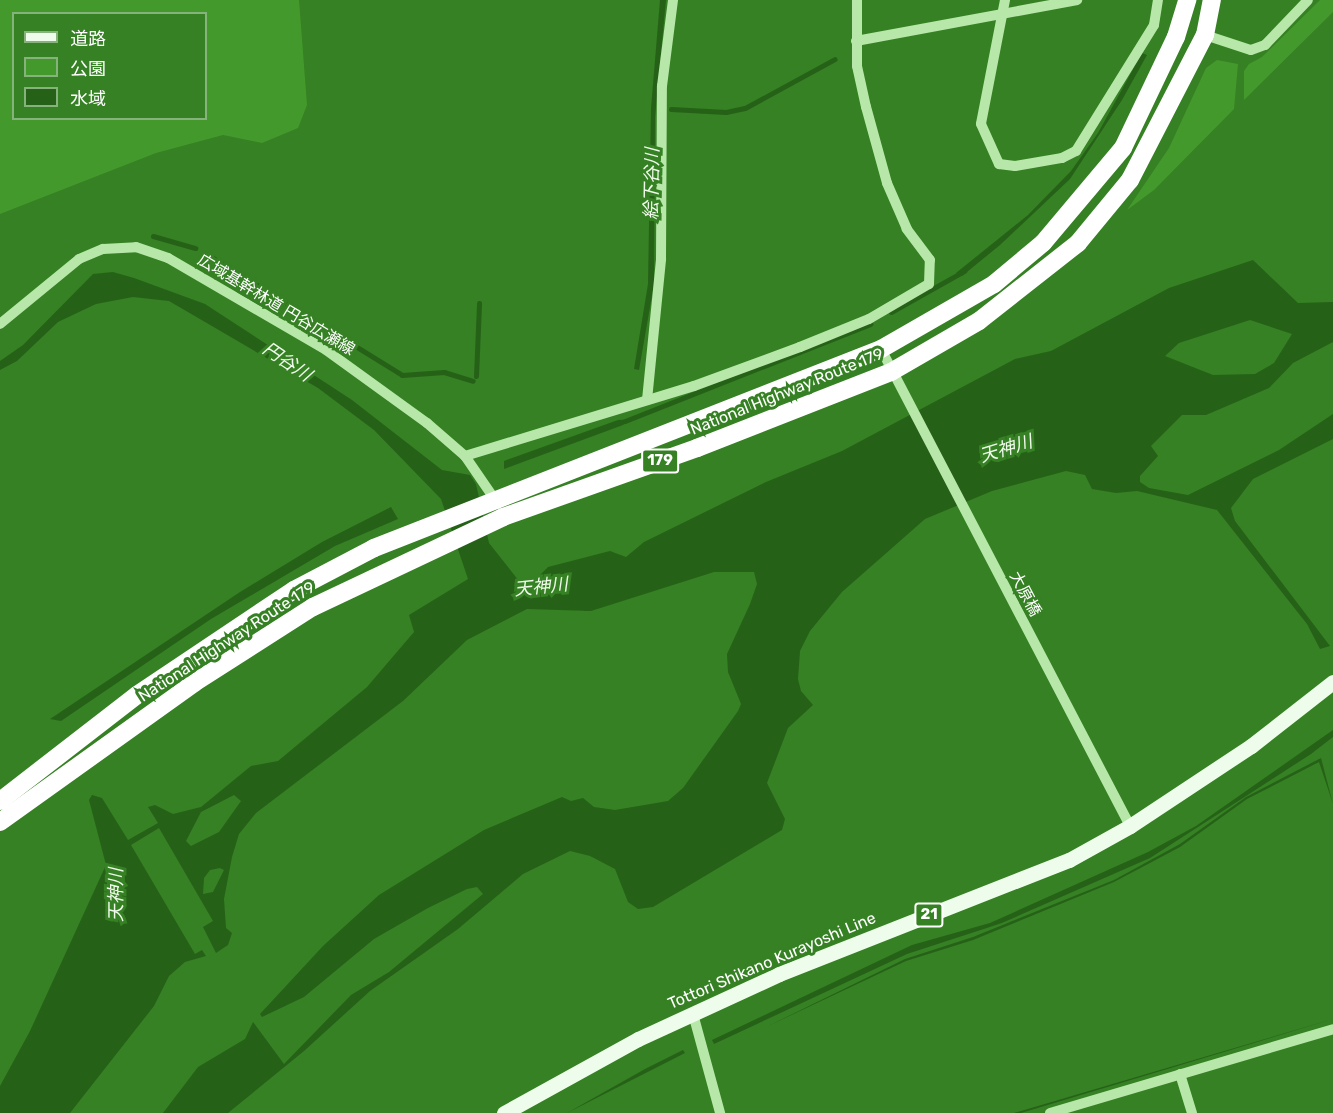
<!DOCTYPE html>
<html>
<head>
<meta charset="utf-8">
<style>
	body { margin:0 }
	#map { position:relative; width:1333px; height:1113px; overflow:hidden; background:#358123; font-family:Rubik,"Noto Sans JP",sans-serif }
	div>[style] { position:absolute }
	.green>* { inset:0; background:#44992d }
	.water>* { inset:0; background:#266118 }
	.stream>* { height:5px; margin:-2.5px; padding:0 2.5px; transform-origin:2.5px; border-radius:2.5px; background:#266118 }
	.minor>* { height:10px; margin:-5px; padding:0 5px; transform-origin:5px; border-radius:5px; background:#b7e7a9 }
	.major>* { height:15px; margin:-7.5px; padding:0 7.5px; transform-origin:7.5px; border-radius:7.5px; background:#eefdeb }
	.highway>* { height:18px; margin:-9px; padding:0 9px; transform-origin:9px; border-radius:9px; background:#fff }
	span { translate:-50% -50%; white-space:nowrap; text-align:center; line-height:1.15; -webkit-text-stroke:6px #358123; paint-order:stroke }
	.shield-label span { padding:2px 4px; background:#358123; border:2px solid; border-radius:4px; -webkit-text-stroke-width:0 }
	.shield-label { font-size:15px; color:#fff; font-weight:700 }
	.street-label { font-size:16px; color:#fff }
	.water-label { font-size:18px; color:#f0fbec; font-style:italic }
	.legend { position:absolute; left:12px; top:12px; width:195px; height:108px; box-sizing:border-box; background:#358123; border:2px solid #86b37b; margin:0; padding:8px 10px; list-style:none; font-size:18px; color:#fff }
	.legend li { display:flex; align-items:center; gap:12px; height:30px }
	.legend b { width:30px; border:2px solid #86b37b }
</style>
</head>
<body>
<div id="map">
	<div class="green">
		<div style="clip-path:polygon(evenodd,0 0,299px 0,307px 105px,298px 128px,262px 143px,223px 135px,156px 153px,0 214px,0 0,14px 14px,206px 14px,206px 118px,14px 118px,14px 14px)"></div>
		<div style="clip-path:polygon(1320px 0,1333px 0,1333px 12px,1244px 100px,1244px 71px,1249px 64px,1262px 57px)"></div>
		<div style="clip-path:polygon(1217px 60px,1238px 64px,1234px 109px,1154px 190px,1127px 210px,1169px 148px,1206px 68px)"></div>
	</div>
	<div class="water">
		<div style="clip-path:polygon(660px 0,666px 0,655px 117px,654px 284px,639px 370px,634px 369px,648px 284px,651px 108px)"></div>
		<div style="clip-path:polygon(1142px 53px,1147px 55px,1122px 100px,1070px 179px,1000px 245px,962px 276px,956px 273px,1028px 215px,1071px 171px,1098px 133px)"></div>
		<div style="clip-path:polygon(evenodd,1253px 260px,1298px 303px,1333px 302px,1333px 342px,1293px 363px,1269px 388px,1206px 415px,1182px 415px,1151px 446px,1158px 456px,1140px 476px,1140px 482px,1149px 488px,1188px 495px,1279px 450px,1333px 414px,1333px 439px,1253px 479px,1231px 508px,1235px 521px,1330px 646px,1320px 649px,1307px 624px,1217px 510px,1137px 491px,1116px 493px,1092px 489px,1085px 475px,1066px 471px,992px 491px,925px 519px,842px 592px,810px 631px,800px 651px,798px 679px,801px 691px,813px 705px,788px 728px,767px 783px,785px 819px,782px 830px,653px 907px,638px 909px,628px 902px,615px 869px,590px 856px,570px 851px,523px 874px,458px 929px,370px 991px,304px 1051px,228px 1113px,163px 1113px,198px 1067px,245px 1039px,253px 1022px,284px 1064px,351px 995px,389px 972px,483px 894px,477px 887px,467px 889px,428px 908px,374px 939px,304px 997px,262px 1017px,260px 1014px,323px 946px,379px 895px,484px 830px,562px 797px,571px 801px,583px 798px,594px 807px,615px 810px,668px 801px,683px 788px,738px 711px,741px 704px,728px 672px,727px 654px,750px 604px,757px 584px,754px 572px,714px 572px,591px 611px,527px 609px,467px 640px,403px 701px,256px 813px,239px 834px,232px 857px,224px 899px,226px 928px,232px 933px,228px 945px,216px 953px,203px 927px,213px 921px,159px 828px,131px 845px,195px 954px,202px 950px,206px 956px,185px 962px,169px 976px,154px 1006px,70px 1113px,0 1113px,0 1086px,30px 1031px,106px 865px,89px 800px,92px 795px,102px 798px,128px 840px,158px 823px,148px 807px,155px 805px,173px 814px,201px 807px,251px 766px,278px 761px,367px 687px,414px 632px,409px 615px,468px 579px,441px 499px,374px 430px,318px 388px,169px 301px,133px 297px,96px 304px,58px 322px,17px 361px,0 370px,0 361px,23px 345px,93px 274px,113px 272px,134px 278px,205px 304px,352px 400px,442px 470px,470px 475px,476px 484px,489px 543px,519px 581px,526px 582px,537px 578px,548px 567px,610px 551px,626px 557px,644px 542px,766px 482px,842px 451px,1015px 359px,1051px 351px,1169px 288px,1253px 260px,1250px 320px,1292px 334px,1274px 363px,1255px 374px,1213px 375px,1165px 356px,1179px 343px,1250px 320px,1253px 260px,234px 795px,241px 801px,219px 832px,191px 846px,186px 841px,201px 812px,234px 795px,1253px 260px,220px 868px,224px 870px,213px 892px,203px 894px,204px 878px,210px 870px,220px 868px)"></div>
		<div style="clip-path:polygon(634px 419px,623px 425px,504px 469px,504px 461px,618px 420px)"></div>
		<div style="clip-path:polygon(391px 507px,398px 519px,335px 546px,211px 619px,61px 721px,50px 719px,240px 592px,322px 542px)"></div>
		<div style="clip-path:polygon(1333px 730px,1333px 737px,1311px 754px,1150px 858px,1002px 923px,907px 954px,714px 1044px,712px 1040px,912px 945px,990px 923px,1148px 852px,1196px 826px)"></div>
		<div style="clip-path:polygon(1321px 758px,1333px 804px,1319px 762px,1247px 799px,1180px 847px,1114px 882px,973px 940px,906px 961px,766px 1027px,905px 959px,973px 937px,1114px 880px,1180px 844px,1246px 797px)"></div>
		<div style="clip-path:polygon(1333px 1019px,1021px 1113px,1014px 1113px)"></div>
		<div style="clip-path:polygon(683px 1050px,685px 1053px,567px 1113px,645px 1069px)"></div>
	</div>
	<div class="stream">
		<div style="left:671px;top:109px;width:55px;rotate:3.1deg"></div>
		<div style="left:726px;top:112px;width:19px;rotate:-12deg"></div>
		<div style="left:745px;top:108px;width:102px;rotate:-28.6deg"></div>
		<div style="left:153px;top:236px;width:44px;rotate:15.9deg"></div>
		<div style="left:208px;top:255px;width:228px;rotate:31.7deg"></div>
		<div style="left:402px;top:375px;width:42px;rotate:-4.1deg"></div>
		<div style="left:444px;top:372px;width:30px;rotate:17deg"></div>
		<div style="left:891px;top:312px;width:84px;rotate:-29.3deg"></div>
		<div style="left:476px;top:376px;width:73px;rotate:-87.6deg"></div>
		<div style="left:625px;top:421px;width:264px;rotate:-21.6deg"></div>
	</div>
	<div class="minor">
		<div style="left:1005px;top:0;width:126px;rotate:101deg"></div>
		<div style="left:981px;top:124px;width:44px;rotate:65.8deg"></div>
		<div style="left:999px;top:164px;width:16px;rotate:7deg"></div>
		<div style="left:1015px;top:166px;width:48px;rotate:-9.7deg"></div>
		<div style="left:1062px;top:158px;width:16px;rotate:-27deg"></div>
		<div style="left:1076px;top:151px;width:148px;rotate:-58.2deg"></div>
		<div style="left:1154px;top:25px;width:25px;rotate:-81deg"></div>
		<div style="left:1205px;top:35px;width:48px;rotate:18.1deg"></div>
		<div style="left:1251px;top:50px;width:15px;rotate:-20deg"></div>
		<div style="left:1265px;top:45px;width:62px;rotate:-46.3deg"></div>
		<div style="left:856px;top:41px;width:225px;rotate:-10.5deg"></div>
		<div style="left:0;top:324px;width:102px;rotate:-39.4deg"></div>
		<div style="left:79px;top:259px;width:26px;rotate:-23deg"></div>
		<div style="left:103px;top:249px;width:33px;rotate:-3deg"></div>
		<div style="left:136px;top:247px;width:34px;rotate:19deg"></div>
		<div style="left:168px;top:258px;width:183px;rotate:30.2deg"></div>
		<div style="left:326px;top:350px;width:125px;rotate:35.9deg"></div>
		<div style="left:427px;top:423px;width:50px;rotate:41deg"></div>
		<div style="left:465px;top:456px;width:58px;rotate:55.5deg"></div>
		<div style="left:881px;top:349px;width:538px;rotate:62.43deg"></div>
		<div style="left:647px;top:400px;width:142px;rotate:-84.3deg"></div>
		<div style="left:661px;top:259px;width:173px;rotate:-89.7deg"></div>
		<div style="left:662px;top:86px;width:87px;rotate:-82.7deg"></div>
		<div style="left:465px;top:456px;width:239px;rotate:-17deg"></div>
		<div style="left:694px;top:386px;width:113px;rotate:-20.2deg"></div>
		<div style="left:800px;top:347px;width:74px;rotate:-22.1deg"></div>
		<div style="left:869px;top:319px;width:69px;rotate:-30.3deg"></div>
		<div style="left:929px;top:284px;width:24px;rotate:-88deg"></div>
		<div style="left:930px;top:260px;width:39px;rotate:-127deg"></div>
		<div style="left:907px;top:229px;width:50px;rotate:-113.5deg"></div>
		<div style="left:887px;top:183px;width:79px;rotate:-105.4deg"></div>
		<div style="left:866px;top:107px;width:42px;rotate:-102.4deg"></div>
		<div style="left:857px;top:66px;width:66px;rotate:-90deg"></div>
		<div style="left:693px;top:1014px;width:103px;rotate:74.7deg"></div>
		<div style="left:1180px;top:1074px;width:41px;rotate:72.9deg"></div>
		<div style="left:1050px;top:1113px;width:295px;rotate:-16.5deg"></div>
	</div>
	<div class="major">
		<div style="left:504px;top:1113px;width:153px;rotate:-28.9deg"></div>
		<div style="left:638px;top:1039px;width:155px;rotate:-24.7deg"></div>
		<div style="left:779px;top:974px;width:312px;rotate:-21.5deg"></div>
		<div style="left:1069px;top:860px;width:70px;rotate:-29.1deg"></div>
		<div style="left:1130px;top:826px;width:145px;rotate:-33.5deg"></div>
		<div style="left:1251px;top:746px;width:104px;rotate:-38deg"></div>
	</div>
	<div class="highway">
		<div style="left:0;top:801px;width:173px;rotate:-37.7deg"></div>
		<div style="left:137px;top:695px;width:189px;rotate:-33.8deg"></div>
		<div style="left:294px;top:590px;width:90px;rotate:-27.7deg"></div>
		<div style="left:374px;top:548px;width:545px;rotate:-21.43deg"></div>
		<div style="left:881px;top:349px;width:130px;rotate:-29.9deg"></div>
		<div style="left:994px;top:284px;width:64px;rotate:-39.9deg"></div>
		<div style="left:1043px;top:243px;width:124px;rotate:-49.9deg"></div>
		<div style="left:1123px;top:148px;width:123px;rotate:-64.5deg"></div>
		<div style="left:1176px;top:37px;width:39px;rotate:-73deg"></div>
		<div style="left:0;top:822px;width:239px;rotate:-35.6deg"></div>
		<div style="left:194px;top:683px;width:141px;rotate:-32.6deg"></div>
		<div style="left:313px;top:607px;width:210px;rotate:-25.3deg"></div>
		<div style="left:503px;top:517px;width:206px;rotate:-19.6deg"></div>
		<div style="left:697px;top:448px;width:208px;rotate:-21.4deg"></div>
		<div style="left:891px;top:372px;width:102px;rotate:-30.1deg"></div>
		<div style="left:979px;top:321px;width:126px;rotate:-38.2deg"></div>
		<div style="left:1078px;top:243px;width:82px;rotate:-50.5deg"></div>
		<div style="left:1130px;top:180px;width:163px;rotate:-62.7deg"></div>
		<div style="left:1205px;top:35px;width:36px;rotate:-79deg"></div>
	</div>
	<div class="shield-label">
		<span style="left:660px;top:461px">179</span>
		<span style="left:929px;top:915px">21</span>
	</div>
	<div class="street-label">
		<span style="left:276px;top:305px;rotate:31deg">広域基幹林道 円谷広瀬線</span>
		<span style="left:787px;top:392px;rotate:-22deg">National Highway Route 179</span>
		<span style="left:1025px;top:594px;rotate:62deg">大原橋</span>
		<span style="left:227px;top:642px;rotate:-33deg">National Highway Route 179</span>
		<span style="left:772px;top:961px;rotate:-23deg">Tottori Shikano Kurayoshi Line</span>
	</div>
	<div class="water-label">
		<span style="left:652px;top:184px;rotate:-89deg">絵下谷川</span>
		<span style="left:287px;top:362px;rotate:34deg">円谷川</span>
		<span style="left:1006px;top:449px;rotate:-17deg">天神川</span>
		<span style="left:541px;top:587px;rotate:-6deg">天神川</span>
		<span style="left:116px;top:895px;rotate:-90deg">天神川</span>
	</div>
	<ul class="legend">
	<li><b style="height:8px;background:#eefdeb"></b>道路</li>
	<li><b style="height:16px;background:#44992d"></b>公園</li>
	<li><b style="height:16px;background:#266118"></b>水域</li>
	</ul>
</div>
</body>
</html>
